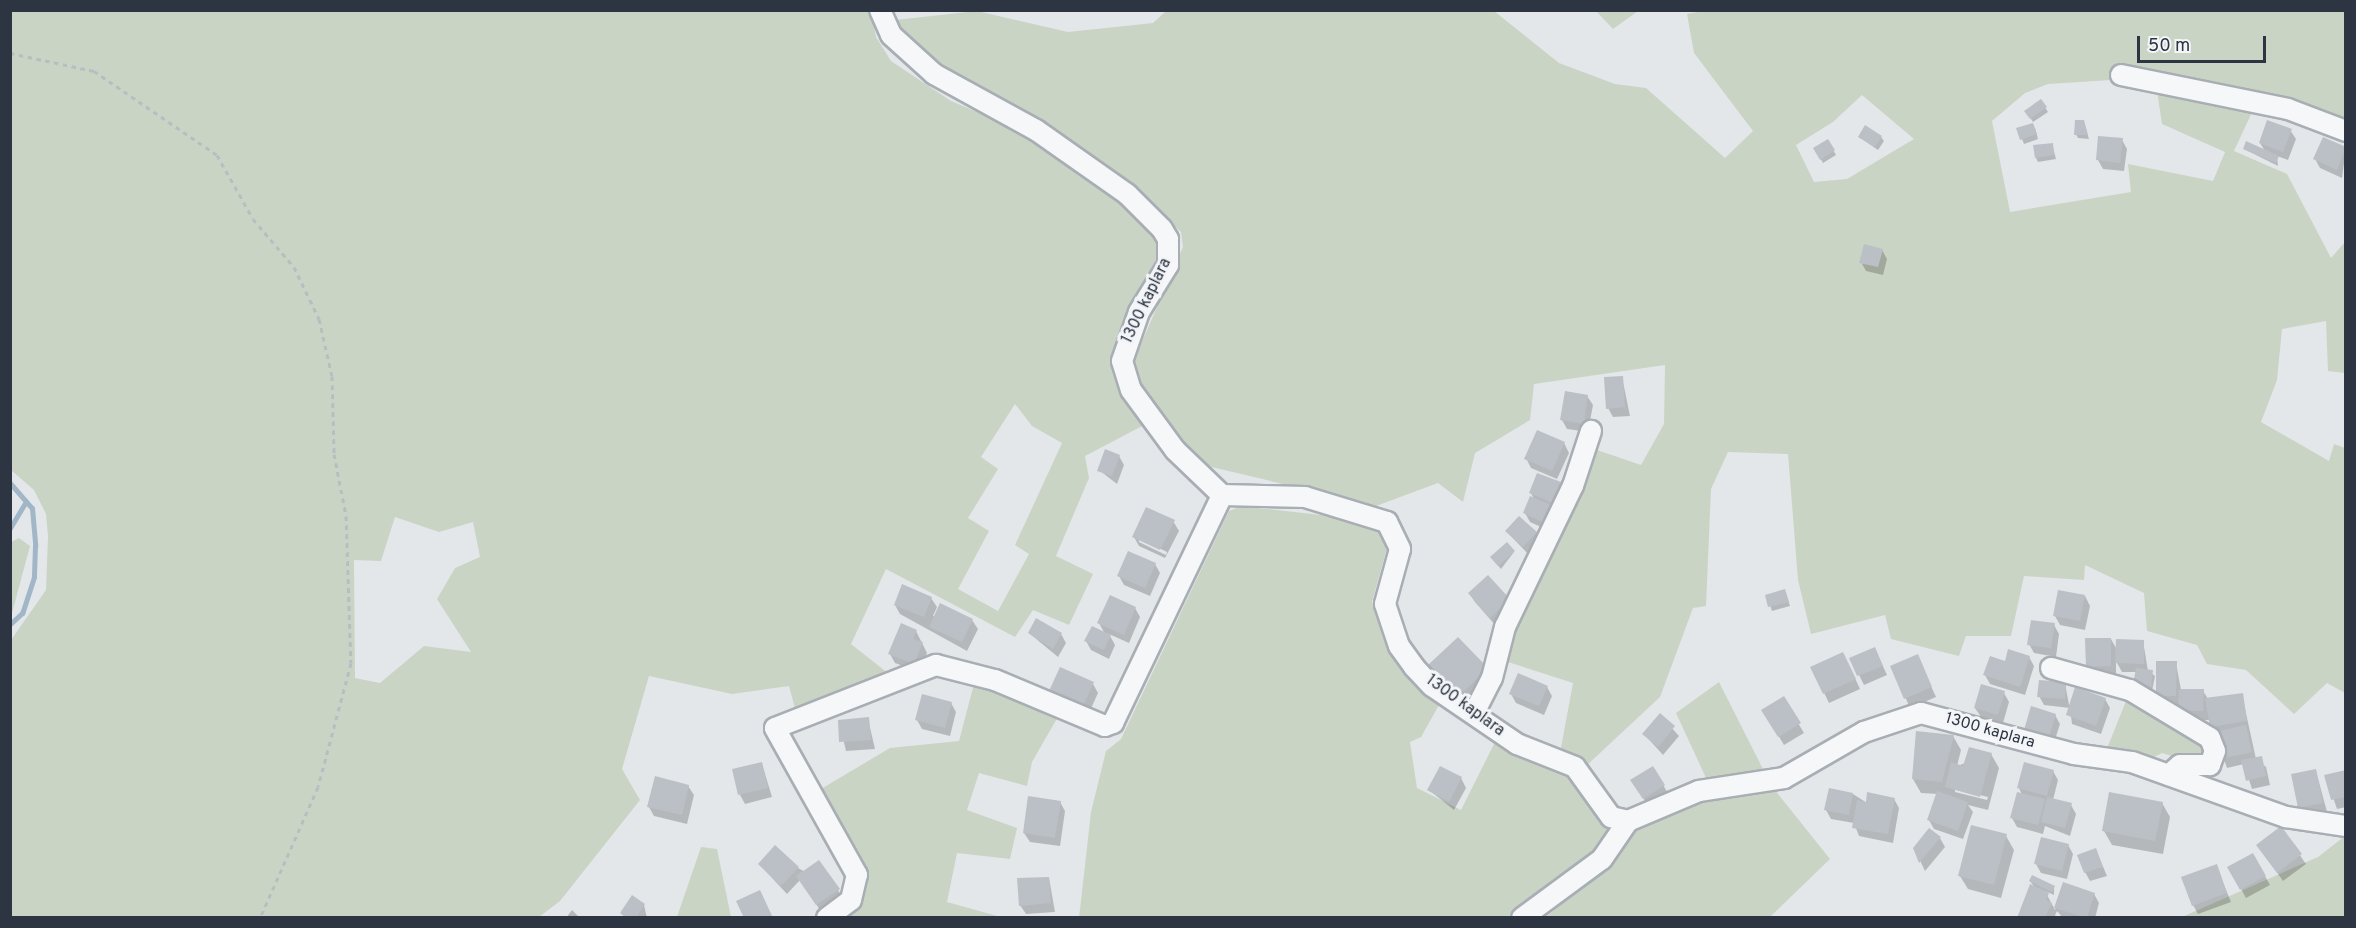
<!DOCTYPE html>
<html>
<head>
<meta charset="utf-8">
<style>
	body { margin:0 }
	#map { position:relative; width:2356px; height:928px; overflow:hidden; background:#e3e7ea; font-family:Overpass,sans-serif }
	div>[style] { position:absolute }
	.green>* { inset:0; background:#cad4c5 }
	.shadow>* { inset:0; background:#0003 }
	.stream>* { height:5px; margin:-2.5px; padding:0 2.5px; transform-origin:2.5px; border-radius:2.5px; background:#a1b6c7 }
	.building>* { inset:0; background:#bbc0c7 }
	.path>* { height:3px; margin-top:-1.5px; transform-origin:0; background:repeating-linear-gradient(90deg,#b9bdc2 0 4.5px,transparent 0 9px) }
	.roads { filter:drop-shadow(2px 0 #a8aeb4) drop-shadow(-2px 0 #a8aeb4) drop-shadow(0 2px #a8aeb4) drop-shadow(0 -2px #a8aeb4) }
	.minor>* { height:20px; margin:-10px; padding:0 10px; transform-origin:10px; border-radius:10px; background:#f6f7f9 }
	span { translate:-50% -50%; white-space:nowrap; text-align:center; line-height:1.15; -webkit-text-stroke:6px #f3f5f8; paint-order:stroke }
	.street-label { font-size:16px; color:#2c3541 }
	.frame { position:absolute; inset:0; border:12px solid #2c3541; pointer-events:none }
	.scale { position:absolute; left:2137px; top:36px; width:129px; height:27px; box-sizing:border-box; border:3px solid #2c3541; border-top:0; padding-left:8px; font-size:18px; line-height:21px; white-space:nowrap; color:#2c3541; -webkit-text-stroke:4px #f3f5f8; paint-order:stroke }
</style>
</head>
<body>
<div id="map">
	<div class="green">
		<div style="clip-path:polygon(evenodd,1709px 10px,2345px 11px,2345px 123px,2118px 65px,2111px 80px,2048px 84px,2025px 93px,1992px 121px,2010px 212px,2131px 192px,2128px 164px,2213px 181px,2225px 152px,2162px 124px,2157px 91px,2253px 110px,2234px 151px,2287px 174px,2331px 258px,2345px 242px,2345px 373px,2328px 371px,2326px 321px,2282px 329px,2277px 380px,2261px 422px,2329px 461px,2334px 444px,2345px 448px,2345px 693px,2327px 683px,2294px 714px,2246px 670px,2207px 664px,2197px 645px,2147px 631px,2144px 593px,2085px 565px,2084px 580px,2024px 576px,2011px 636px,1966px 636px,1959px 656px,1891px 639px,1885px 615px,1811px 634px,1798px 580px,1788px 454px,1728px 452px,1711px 489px,1706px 606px,1693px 608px,1660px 697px,1585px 767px,1560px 753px,1573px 683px,1505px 661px,1512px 623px,1594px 449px,1641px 465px,1664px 424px,1665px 365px,1534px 384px,1530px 420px,1475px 453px,1463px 502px,1438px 483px,1376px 506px,1203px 465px,1141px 390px,1134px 360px,1183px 247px,1181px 232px,1117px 173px,939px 63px,903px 36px,895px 20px,977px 11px,1068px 32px,1153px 23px,1166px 11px,1494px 11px,1559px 63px,1615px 84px,1646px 88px,1725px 158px,1753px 131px,1694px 53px,1687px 14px,1709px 10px,1862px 95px,1914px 139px,1847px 179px,1814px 182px,1796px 145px,1833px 122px,1862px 95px)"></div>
		<div style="clip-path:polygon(evenodd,10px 11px,871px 11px,876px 37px,891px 61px,951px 101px,1001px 122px,1121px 201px,1153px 231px,1159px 247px,1158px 262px,1117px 347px,1117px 380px,1146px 424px,1085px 456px,1089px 478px,1056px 556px,1093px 574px,1069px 625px,1033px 610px,1015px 637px,886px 569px,851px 644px,889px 674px,796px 712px,789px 686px,732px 694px,649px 676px,622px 769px,640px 800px,560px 901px,539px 917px,11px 917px,11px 640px,46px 590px,48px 536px,46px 514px,34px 490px,11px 470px,10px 11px,1015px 404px,1032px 426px,1062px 443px,1015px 545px,1029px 554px,998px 611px,958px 589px,989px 531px,968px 518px,998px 469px,981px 457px,1015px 404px,10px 11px,395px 517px,439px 532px,473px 522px,480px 557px,455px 568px,437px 599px,471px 652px,424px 646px,380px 683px,355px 678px,354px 560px,381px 561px,395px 517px)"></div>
		<div style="clip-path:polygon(1596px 11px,1638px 11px,1613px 29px)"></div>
		<div style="clip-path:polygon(1242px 506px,1356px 519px,1384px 528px,1390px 537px,1372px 602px,1413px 679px,1439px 705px,1421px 737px,1410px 742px,1417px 788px,1461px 810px,1497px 738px,1568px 772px,1577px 782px,1597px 816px,1612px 826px,1598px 856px,1507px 917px,1079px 918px,1091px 812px,1106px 751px,1121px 739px,1229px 511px)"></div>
		<div style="clip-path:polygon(19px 538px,30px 546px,11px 617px,11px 542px)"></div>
		<div style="clip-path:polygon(975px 680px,1059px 715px,1032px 762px,1027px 786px,979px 773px,967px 810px,1017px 828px,1010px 859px,957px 853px,947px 902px,1001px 917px,844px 917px,858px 911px,866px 883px,821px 789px,890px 748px,959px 741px)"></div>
		<div style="clip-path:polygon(1719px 682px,1766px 775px,1707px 780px,1676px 713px)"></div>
		<div style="clip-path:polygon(2128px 696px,2200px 738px,2209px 752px,2194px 763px,2162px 753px,2148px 760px,2106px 751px)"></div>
		<div style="clip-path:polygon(1774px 789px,1830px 859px,1770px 917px,1545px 918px,1606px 865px,1638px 826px,1694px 804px)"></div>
		<div style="clip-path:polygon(2345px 836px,2345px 917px,2182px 917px,2318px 857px)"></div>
		<div style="clip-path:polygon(701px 847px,717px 849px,731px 917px,677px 917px)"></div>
	</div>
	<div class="shadow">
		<div style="clip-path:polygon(2041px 101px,2048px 112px,2033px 122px,2026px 111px)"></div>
		<div style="clip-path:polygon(2085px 126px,2089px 139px,2078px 138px,2076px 134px)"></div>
		<div style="clip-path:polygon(2035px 128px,2038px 139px,2024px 144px,2018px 129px)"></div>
		<div style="clip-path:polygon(2290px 130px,2296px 139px,2288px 160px,2277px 156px,2278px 166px,2244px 149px,2265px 151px,2260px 143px)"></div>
		<div style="clip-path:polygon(1859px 137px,1881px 137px,1884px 141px,1878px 150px)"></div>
		<div style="clip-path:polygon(2324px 139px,2346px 149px,2342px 178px,2320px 168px,2315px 159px)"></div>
		<div style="clip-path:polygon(2122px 140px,2127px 149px,2124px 171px,2103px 169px,2098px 160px)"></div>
		<div style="clip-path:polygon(1828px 141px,1836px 155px,1823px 163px,1815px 149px)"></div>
		<div style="clip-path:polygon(2052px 144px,2056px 159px,2038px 162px,2036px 158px)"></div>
		<div style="clip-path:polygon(1882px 250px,1887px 259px,1883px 275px,1866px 271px,1861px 262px)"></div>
		<div style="clip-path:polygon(1622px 377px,1630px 416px,1613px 417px,1608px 408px)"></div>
		<div style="clip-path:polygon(1587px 396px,1593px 405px,1588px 432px,1567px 429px,1562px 420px)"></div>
		<div style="clip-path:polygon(1564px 443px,1569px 453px,1557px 479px,1531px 468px,1526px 458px)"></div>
		<div style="clip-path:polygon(1119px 456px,1124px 465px,1117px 484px,1099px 470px)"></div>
		<div style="clip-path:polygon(1560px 484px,1565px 493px,1550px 531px,1530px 522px,1525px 513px,1534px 499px,1531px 493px)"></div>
		<div style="clip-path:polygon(evenodd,1173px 521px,1179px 531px,1165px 558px,1139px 546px,1134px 537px,1173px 521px,1139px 538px,1167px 552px,1166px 555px,1139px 542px,1139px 538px)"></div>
		<div style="clip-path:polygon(1506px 531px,1536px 533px,1541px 542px,1529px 555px)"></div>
		<div style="clip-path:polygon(1514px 552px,1501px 569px,1494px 561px)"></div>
		<div style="clip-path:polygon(1155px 564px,1160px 573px,1150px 596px,1124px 585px,1119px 576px)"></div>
		<div style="clip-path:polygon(1785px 591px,1790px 606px,1772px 611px,1767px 596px)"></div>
		<div style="clip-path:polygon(1469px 593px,1509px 600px,1496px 626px,1475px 602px)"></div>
		<div style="clip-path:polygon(2085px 596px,2090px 606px,2085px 630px,2060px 625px,2055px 616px)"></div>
		<div style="clip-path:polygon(931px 598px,937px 607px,933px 616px,972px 620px,978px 629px,967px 651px,900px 614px,895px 605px)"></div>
		<div style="clip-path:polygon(1135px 608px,1140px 617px,1129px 643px,1109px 634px,1115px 645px,1109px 659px,1091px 650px,1086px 641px,1105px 634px,1099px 623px)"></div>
		<div style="clip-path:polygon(2054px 625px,2059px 634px,2056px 657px,2034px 653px,2029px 644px)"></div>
		<div style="clip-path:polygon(916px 631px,927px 653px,919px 672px,895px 663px,890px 654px)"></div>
		<div style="clip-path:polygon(1029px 633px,1061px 634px,1066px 643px,1058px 657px)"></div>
		<div style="clip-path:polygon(1458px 639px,1495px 683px,1467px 710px,1430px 666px)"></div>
		<div style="clip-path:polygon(2111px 639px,2117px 650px,2143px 641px,2148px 671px,2155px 676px,2152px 691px,2137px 689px,2136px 672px,2122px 672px,2116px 661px,2116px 675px,2092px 675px,2087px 666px)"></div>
		<div style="clip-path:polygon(1875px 649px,1887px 675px,1864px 685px,1851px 659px)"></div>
		<div style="clip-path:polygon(1917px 656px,1936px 697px,1910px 708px,1892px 667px)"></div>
		<div style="clip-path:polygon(2029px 657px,2034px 666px,2025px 695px,1990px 684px,1985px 675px)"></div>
		<div style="clip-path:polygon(1848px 663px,1860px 689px,1829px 703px,1812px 668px)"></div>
		<div style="clip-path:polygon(2176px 663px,2181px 690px,2203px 691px,2208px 699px,2242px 695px,2256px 759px,2266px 767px,2270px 785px,2252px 789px,2244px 764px,2227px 768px,2210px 720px,2185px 720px,2180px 705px,2162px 705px,2157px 696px)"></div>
		<div style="clip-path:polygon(2065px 683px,2069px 705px,2105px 699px,2110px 708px,2101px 734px,2072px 724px,2070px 708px,2044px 705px,2039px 696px)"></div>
		<div style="clip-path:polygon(1093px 684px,1098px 693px,1088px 715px,1056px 700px,1051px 691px)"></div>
		<div style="clip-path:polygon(1547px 687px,1552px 696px,1544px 715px,1516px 703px,1511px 694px)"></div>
		<div style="clip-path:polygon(2004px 693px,2009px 702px,2003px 723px,1981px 717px,1975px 708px)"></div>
		<div style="clip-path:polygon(1783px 698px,1804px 733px,1784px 745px,1763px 710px)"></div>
		<div style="clip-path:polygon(951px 703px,956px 712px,950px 736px,922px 729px,917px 720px)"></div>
		<div style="clip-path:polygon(1660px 715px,1679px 736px,1663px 755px,1644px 734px)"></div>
		<div style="clip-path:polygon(2055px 715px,2060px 724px,2053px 746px,2030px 739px,2025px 729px)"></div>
		<div style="clip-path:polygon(868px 719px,875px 749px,846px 751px,839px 721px)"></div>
		<div style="clip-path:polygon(evenodd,1953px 736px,1961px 750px,1957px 766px,1991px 754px,1999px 768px,1988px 810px,1968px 805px,1973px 812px,1963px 839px,1934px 829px,1929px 820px,1938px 794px,1921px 793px,1913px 779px,1953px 736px,1955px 789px,1988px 797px,1987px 800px,1955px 792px,1955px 789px)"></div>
		<div style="clip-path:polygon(762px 764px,772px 797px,745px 804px,740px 795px)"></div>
		<div style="clip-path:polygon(1653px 768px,1669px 795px,1649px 807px,1638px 790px)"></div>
		<div style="clip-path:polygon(2053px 771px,2058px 780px,2053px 800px,2071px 805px,2076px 814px,2070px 836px,2045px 826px,2043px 834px,2017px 827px,2012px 818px,2022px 795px,2019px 788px)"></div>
		<div style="clip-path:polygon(2316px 771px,2327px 812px,2305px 816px,2299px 807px)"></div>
		<div style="clip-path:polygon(2346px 771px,2346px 807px,2337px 809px,2326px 777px)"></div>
		<div style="clip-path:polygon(1461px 778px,1466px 788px,1454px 810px,1429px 790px)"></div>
		<div style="clip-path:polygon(688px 786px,694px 795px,687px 824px,654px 816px,649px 807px)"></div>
		<div style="clip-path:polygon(1853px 794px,1867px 803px,1894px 799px,1899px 808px,1893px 843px,1859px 836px,1854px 823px,1831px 819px,1826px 810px)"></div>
		<div style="clip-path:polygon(1060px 802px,1065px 811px,1060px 846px,1030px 842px,1024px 833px)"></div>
		<div style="clip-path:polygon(2162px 803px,2170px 817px,2163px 854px,2112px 845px,2104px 831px)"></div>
		<div style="clip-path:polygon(2281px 828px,2306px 864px,2283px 881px,2264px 854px)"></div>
		<div style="clip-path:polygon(2006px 836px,2014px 850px,2001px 898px,1968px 889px,1960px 876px)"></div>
		<div style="clip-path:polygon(1940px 838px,1945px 847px,1925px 871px,1914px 848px)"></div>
		<div style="clip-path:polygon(2068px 845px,2073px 854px,2067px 879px,2041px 873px,2036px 864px)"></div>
		<div style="clip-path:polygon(2096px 850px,2107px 876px,2090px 881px,2085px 872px)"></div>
		<div style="clip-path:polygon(2253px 855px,2270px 885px,2246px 898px,2229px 867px)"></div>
		<div style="clip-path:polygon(759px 864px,798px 868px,838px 890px,843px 899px,822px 913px,800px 880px,787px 894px)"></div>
		<div style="clip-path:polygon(2216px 866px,2231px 902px,2198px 914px,2193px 905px)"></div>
		<div style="clip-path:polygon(1049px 878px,1055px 912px,1026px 914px,1020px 905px)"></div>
		<div style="clip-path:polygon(2030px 881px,2054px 887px,2054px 895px,2045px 891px,2055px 910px,2064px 884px,2094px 894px,2099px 903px,2095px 918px,2063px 918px,2057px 911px,2054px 918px,2018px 918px,2035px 888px)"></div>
		<div style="clip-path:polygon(644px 905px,647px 918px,621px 913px)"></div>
		<div style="clip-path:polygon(572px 910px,580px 918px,566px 918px)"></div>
	</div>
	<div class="stream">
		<div style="left:10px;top:483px;width:33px;rotate:49deg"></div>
		<div style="left:32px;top:508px;width:38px;rotate:85deg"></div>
		<div style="left:35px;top:546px;width:31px;rotate:92deg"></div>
		<div style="left:34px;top:577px;width:38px;rotate:108deg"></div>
		<div style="left:22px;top:613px;width:16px;rotate:137deg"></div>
		<div style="left:10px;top:528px;width:31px;rotate:-59deg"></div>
	</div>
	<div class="building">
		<div style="clip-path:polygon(2041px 99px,2047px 107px,2030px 119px,2024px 111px)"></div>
		<div style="clip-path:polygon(2075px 120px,2084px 120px,2088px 135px,2074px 135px)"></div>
		<div style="clip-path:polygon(2267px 120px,2292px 129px,2283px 152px,2259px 143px)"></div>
		<div style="clip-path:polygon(2033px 123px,2037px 134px,2020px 140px,2016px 128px)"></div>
		<div style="clip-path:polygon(1865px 125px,1882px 136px,1875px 147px,1858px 137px)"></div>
		<div style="clip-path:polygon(2098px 136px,2123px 138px,2120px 163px,2096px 160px)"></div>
		<div style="clip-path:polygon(2323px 137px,2346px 147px,2337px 170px,2313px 159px)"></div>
		<div style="clip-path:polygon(1828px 139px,1835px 150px,1820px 160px,1813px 148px)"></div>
		<div style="clip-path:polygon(2246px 141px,2279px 156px,2276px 163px,2243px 149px)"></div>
		<div style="clip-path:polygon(2053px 143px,2054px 155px,2035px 158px,2033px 145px)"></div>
		<div style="clip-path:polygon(1864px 244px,1883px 249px,1878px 267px,1859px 263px)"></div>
		<div style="clip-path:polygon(1623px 376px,1625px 407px,1606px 409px,1604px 377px)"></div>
		<div style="clip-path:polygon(1565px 391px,1588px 395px,1584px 424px,1560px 420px)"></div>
		<div style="clip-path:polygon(1537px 430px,1565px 442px,1552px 471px,1524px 459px)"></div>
		<div style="clip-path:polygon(1105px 449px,1120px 455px,1112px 476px,1097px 471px)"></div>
		<div style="clip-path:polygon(1537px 473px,1561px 482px,1553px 503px,1529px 493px)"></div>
		<div style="clip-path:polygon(1530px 496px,1553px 506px,1545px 523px,1523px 513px)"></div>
		<div style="clip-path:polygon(1146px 507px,1175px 520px,1160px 550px,1132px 537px)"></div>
		<div style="clip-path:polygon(1519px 516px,1537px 532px,1523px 547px,1505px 531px)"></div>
		<div style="clip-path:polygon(1507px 542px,1515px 551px,1498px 566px,1490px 557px)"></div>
		<div style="clip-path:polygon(1128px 551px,1156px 563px,1145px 588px,1117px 576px)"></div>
		<div style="clip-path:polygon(1488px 575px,1510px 599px,1490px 618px,1468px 593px)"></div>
		<div style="clip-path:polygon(902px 584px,932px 597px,924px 617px,894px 605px)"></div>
		<div style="clip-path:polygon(1785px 589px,1789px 602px,1768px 607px,1765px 595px)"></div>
		<div style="clip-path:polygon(2058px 590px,2085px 595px,2080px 621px,2053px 616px)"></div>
		<div style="clip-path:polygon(1110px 595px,1136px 607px,1124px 635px,1097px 623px)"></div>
		<div style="clip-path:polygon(940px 603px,973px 619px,962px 642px,929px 627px)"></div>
		<div style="clip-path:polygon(1036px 618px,1062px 633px,1053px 649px,1028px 633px)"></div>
		<div style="clip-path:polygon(2031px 620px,2055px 623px,2051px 648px,2027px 645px)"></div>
		<div style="clip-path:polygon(901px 623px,917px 630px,913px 639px,923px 642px,914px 664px,888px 654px)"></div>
		<div style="clip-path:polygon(1092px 626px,1111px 635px,1104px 650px,1084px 641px)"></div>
		<div style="clip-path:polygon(1458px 637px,1488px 668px,1458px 697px,1428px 665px)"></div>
		<div style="clip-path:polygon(2085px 638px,2111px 638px,2111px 666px,2086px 667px)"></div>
		<div style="clip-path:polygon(2116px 639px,2144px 640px,2144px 664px,2115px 663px)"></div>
		<div style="clip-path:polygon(1875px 647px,1883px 666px,1857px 676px,1849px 658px)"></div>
		<div style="clip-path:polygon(2008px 649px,2030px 656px,2020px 687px,1983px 675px,1990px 656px,2005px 661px)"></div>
		<div style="clip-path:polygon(1843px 652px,1856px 679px,1823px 694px,1810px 667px)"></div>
		<div style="clip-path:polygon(1918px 654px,1932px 687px,1904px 699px,1890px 666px)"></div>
		<div style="clip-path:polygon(2156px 661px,2177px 661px,2176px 696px,2156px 696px)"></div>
		<div style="clip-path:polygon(1060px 667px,1094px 682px,1083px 706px,1049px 691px)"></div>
		<div style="clip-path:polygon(2136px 668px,2153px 670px,2151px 688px,2133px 685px)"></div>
		<div style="clip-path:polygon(1518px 673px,1548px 686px,1539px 706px,1509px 694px)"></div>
		<div style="clip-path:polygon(2039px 680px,2066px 682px,2065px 699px,2037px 697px)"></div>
		<div style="clip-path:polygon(1981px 684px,2005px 691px,1998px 715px,1974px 708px)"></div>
		<div style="clip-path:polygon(2075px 687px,2106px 698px,2096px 726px,2066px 715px)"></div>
		<div style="clip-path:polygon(2179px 689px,2204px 689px,2203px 711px,2178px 711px)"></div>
		<div style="clip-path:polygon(2243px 693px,2247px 721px,2210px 727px,2205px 698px)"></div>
		<div style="clip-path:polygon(922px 694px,952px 702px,945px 728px,915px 720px)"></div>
		<div style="clip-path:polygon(1784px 696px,1801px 723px,1778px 737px,1761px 710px)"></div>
		<div style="clip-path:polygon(2031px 706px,2056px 714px,2049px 737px,2024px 730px)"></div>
		<div style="clip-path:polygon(1660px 713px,1675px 726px,1658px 747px,1642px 734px)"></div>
		<div style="clip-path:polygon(869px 717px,871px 740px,839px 742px,838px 720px)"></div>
		<div style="clip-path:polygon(2246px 725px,2252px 752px,2220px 759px,2215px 732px)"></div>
		<div style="clip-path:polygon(1916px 731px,1954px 735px,1942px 782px,1912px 779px)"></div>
		<div style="clip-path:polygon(1969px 747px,1992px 753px,1980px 797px,1945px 787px,1951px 762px,1963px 766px)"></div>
		<div style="clip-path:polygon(2262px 756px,2266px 776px,2246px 781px,2241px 760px)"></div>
		<div style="clip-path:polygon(762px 762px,768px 788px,738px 795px,732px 769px)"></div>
		<div style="clip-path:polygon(2024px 762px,2054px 770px,2047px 796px,2017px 788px)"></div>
		<div style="clip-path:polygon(1440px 766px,1462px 777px,1449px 802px,1427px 790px)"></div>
		<div style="clip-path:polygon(1653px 766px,1665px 785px,1643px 799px,1630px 780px)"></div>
		<div style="clip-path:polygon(2316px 769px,2323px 803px,2298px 808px,2291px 774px)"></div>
		<div style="clip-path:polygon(2346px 770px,2346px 797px,2331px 800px,2324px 775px)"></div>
		<div style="clip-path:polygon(655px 776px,689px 785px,682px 815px,647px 807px)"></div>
		<div style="clip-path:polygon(1829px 788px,1853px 793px,1849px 815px,1824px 810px)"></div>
		<div style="clip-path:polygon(1937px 791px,1968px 802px,1958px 831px,1927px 820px)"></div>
		<div style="clip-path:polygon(1867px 792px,1895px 798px,1888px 834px,1852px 828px,1857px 800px,1866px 802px)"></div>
		<div style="clip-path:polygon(2017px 792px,2045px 799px,2038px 825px,2010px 818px)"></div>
		<div style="clip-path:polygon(2109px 792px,2163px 802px,2155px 841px,2102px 831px)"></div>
		<div style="clip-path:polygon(1028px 796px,1061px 801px,1055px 838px,1023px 833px)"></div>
		<div style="clip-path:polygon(2047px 797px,2072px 803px,2065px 828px,2041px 822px)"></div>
		<div style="clip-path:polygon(1971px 825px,2007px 834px,1994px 885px,1958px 876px)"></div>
		<div style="clip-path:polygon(2281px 826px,2302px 854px,2277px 873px,2256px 845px)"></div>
		<div style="clip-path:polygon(1929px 828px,1941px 837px,1919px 863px,1913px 848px)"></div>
		<div style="clip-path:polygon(2041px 837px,2069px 844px,2062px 871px,2034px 864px)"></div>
		<div style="clip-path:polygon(775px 845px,799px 867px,781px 886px,758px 864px)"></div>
		<div style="clip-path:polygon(2096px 848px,2103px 867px,2084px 873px,2077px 855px)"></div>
		<div style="clip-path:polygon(2253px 853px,2266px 876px,2240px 890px,2227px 867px)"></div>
		<div style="clip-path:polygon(819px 860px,840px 889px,816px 905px,796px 876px)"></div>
		<div style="clip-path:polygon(2217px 864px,2227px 893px,2192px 906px,2181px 877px)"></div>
		<div style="clip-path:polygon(2032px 875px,2055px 886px,2052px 892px,2029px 881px)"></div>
		<div style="clip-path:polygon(1049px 877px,1051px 903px,1019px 906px,1017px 878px)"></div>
		<div style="clip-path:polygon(2063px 882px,2095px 893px,2087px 918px,2054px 908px)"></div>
		<div style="clip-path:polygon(2030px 884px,2049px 893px,2046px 900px,2052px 903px,2045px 918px,2017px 918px)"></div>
		<div style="clip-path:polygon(760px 890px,773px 918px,744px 918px,736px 901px)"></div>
		<div style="clip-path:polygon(632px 895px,645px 904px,636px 918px,626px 918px,620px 913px)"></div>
	</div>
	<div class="path">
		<div style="left:10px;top:53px;width:86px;rotate:12.1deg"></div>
		<div style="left:94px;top:71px;width:149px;rotate:34.3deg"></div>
		<div style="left:217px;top:155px;width:73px;rotate:60.6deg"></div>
		<div style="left:253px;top:219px;width:63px;rotate:49.5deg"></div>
		<div style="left:294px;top:267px;width:58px;rotate:64.3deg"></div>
		<div style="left:319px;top:319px;width:58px;rotate:77.2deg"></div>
		<div style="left:332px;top:376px;width:78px;rotate:88.5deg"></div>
		<div style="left:334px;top:454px;width:63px;rotate:79deg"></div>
		<div style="left:346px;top:516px;width:147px;rotate:88.1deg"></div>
		<div style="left:351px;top:663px;width:128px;rotate:104.9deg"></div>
		<div style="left:318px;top:787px;width:143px;rotate:113.9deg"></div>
	</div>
	<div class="roads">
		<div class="minor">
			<div style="left:880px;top:10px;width:27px;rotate:66deg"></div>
			<div style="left:891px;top:35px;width:58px;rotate:42.2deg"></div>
			<div style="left:934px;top:74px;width:116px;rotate:28.8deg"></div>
			<div style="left:1036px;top:130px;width:111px;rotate:35.1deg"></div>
			<div style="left:1127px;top:194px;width:49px;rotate:45deg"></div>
			<div style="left:1162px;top:229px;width:12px;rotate:59deg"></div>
			<div style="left:1168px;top:239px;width:26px;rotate:90deg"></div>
			<div style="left:1168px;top:265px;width:55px;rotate:121.7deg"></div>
			<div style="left:1139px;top:312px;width:52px;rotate:109.1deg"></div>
			<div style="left:1122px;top:361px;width:30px;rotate:73deg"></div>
			<div style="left:1131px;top:390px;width:74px;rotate:53.7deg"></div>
			<div style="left:1175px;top:450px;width:65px;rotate:43.8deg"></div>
			<div style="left:1222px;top:495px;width:83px;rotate:1.4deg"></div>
			<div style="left:1305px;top:497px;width:86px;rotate:17deg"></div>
			<div style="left:1387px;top:522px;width:30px;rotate:64deg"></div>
			<div style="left:1400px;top:549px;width:57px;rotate:105.3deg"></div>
			<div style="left:1385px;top:604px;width:44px;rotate:71.6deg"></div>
			<div style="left:1399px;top:646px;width:26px;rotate:54deg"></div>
			<div style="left:1414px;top:667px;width:26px;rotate:47deg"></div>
			<div style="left:1432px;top:686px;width:103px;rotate:34.3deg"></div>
			<div style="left:1517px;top:744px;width:62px;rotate:21.6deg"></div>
			<div style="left:1575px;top:767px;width:62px;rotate:54.2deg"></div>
			<div style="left:1611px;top:817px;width:17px;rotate:13deg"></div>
			<div style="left:1628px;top:821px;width:77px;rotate:-22.9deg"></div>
			<div style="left:1699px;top:791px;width:86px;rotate:-8.7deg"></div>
			<div style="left:1784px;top:778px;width:92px;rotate:-29.9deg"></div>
			<div style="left:1864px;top:732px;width:60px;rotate:-18.4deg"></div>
			<div style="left:1921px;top:713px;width:158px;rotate:15deg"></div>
			<div style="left:2074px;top:754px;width:59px;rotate:7.9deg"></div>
			<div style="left:2132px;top:762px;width:164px;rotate:19.7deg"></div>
			<div style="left:2286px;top:817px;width:61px;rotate:8.5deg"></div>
			<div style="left:2121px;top:75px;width:170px;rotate:11.5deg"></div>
			<div style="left:2288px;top:109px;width:62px;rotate:20.8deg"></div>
			<div style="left:2051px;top:668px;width:82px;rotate:15.6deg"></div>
			<div style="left:2130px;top:690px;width:93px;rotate:31deg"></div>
			<div style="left:2210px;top:738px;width:14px;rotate:69deg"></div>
			<div style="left:2215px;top:751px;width:15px;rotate:110deg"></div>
			<div style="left:2210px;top:765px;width:30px;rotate:180deg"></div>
			<div style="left:2180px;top:765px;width:15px;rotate:138deg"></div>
			<div style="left:1474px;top:713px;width:39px;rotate:-63deg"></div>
			<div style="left:1492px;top:678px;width:53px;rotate:-75.7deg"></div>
			<div style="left:1505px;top:627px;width:157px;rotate:-64.3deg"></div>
			<div style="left:1573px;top:486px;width:58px;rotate:-71.9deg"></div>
			<div style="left:827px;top:918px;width:30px;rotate:-37deg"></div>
			<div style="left:851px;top:900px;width:26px;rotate:-77deg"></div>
			<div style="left:857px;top:875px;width:168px;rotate:-119.2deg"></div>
			<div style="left:775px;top:728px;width:173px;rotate:-21.4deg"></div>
			<div style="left:936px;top:665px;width:61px;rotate:14.3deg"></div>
			<div style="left:995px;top:680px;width:119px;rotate:22.7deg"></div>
			<div style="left:1105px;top:726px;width:9px;rotate:-21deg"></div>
			<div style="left:1113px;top:723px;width:253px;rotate:-64.4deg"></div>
			<div style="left:1522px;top:918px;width:99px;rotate:-36.4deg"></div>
			<div style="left:1602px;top:859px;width:46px;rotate:-55.6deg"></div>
		</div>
	</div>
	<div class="street-label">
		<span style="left:1147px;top:301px;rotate:-64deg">1300 kaplara</span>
		<span style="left:1465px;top:706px;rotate:36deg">1300 kaplara</span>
		<span style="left:1990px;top:731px;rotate:16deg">1300 kaplara</span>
	</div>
	<div class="frame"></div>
	<div class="scale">50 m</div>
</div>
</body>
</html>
